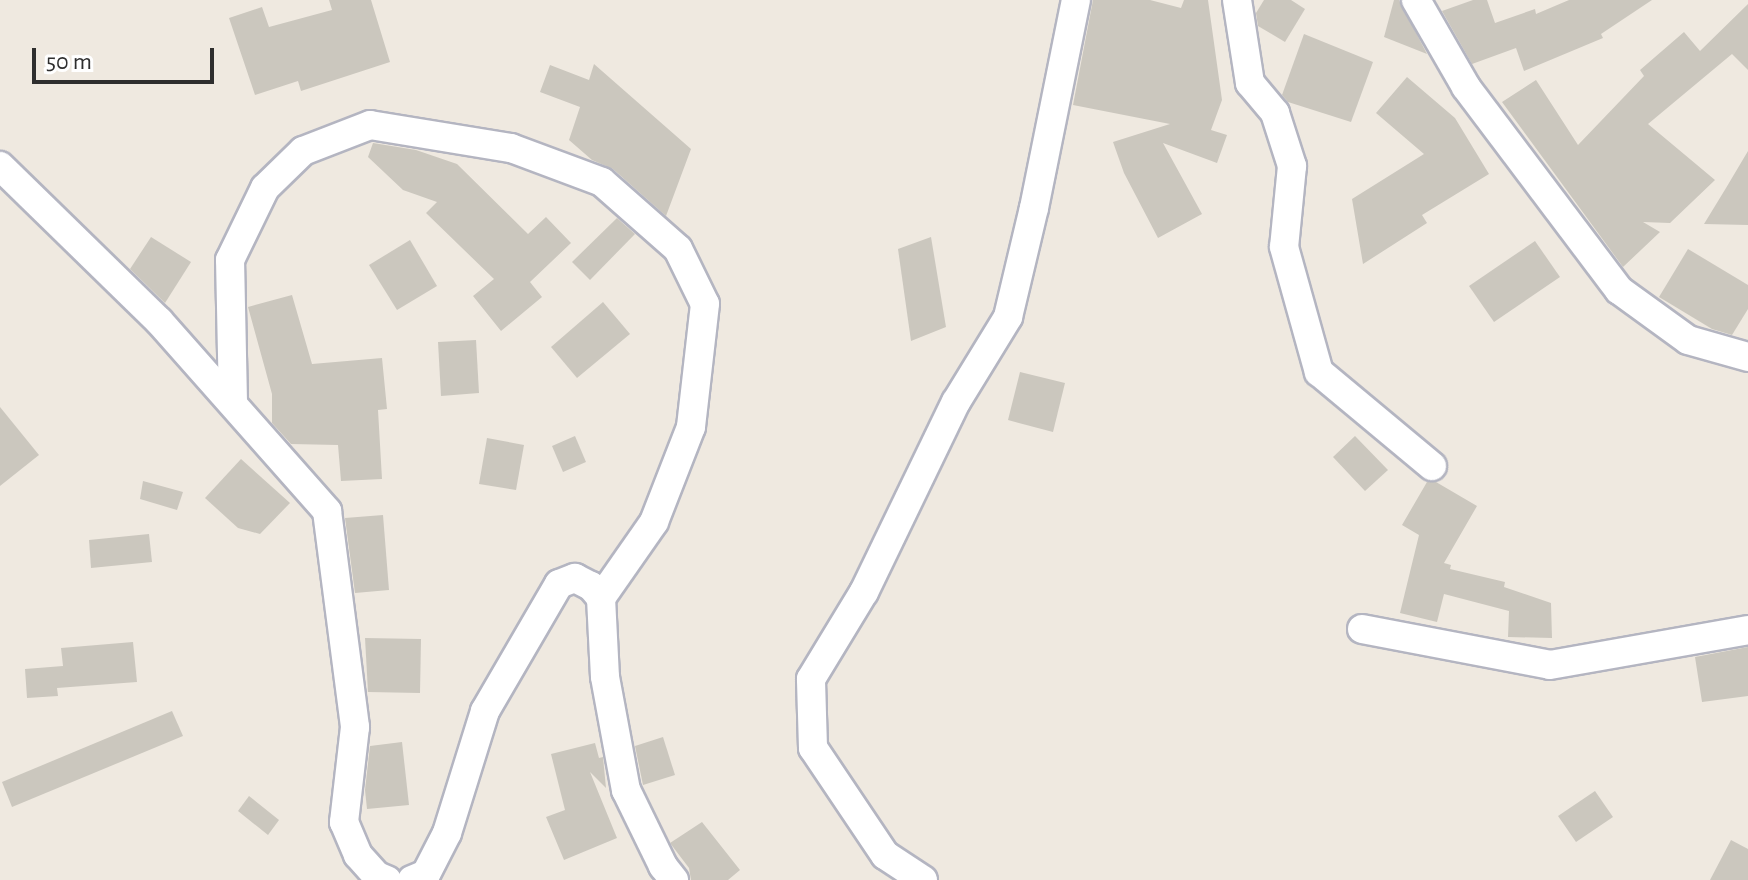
<!DOCTYPE html>
<html>
<head>
<meta charset="utf-8">
<style>
	body { margin:0 }
	#map { position:relative; width:1748px; height:880px; overflow:hidden; background:#efe9e0; font-family:"Alegreya Sans",sans-serif }
	div>[style] { position:absolute }
	.building>* { inset:0; background:#cbc7be }
	.roads { filter:drop-shadow(2px 0 #b4b5c1) drop-shadow(-2px 0 #b4b5c1) drop-shadow(0 2px #b4b5c1) drop-shadow(0 -2px #b4b5c1) }
	.minor>* { height:28px; margin:-14px; padding:0 14px; transform-origin:14px; border-radius:14px; background:#fff }
	span { translate:-50% -50%; white-space:nowrap; text-align:center; line-height:1.15; -webkit-text-stroke:8px #fff; paint-order:stroke }
	.scale { position:absolute; left:32px; top:48px; width:182px; height:36px; box-sizing:border-box; border:4px solid #2e2e2e; border-top:0; padding-left:10px; font-size:24px; line-height:28px; white-space:nowrap; color:#2e2e2e; -webkit-text-stroke:6px #fff; paint-order:stroke }
</style>
</head>
<body>
<div id="map">
	<div class="building">
		<div style="clip-path:polygon(329px 0,371px 0,390px 62px,301px 91px,298px 81px,255px 95px,229px 18px,262px 7px,269px 27px,332px 10px)"></div>
		<div style="clip-path:polygon(1093px 0,1150px 0,1181px 8px,1184px 0,1208px 0,1222px 100px,1211px 130px,1227px 135px,1217px 163px,1163px 143px,1202px 214px,1158px 238px,1124px 173px,1113px 142px,1170px 124px,1073px 105px)"></div>
		<div style="clip-path:polygon(1264px 0,1291px 0,1305px 9px,1285px 42px,1258px 26px,1256px 13px)"></div>
		<div style="clip-path:polygon(1394px 0,1399px 0,1427px 54px,1384px 37px)"></div>
		<div style="clip-path:polygon(1473px 0,1487px 0,1495px 23px,1535px 9px,1536px 14px,1569px 0,1652px 0,1601px 34px,1603px 38px,1524px 71px,1516px 48px,1472px 64px,1442px 11px)"></div>
		<div style="clip-path:polygon(1748px 4px,1748px 70px,1732px 54px,1648px 124px,1715px 180px,1670px 223px,1643px 222px,1660px 232px,1623px 267px,1502px 102px,1536px 80px,1578px 145px,1644px 76px,1640px 70px,1684px 32px,1700px 51px)"></div>
		<div style="clip-path:polygon(1304px 34px,1373px 62px,1351px 122px,1288px 102px,1282px 95px)"></div>
		<div style="clip-path:polygon(594px 64px,691px 149px,666px 216px,613px 169px,592px 160px,569px 140px,580px 107px,540px 92px,550px 65px,589px 80px)"></div>
		<div style="clip-path:polygon(1407px 77px,1455px 118px,1489px 174px,1422px 215px,1427px 223px,1363px 264px,1352px 199px,1424px 154px,1376px 113px)"></div>
		<div style="clip-path:polygon(373px 143px,416px 150px,457px 164px,528px 234px,546px 217px,571px 243px,530px 282px,542px 297px,501px 331px,473px 296px,494px 279px,426px 213px,437px 202px,403px 190px,368px 157px)"></div>
		<div style="clip-path:polygon(1748px 151px,1748px 225px,1704px 224px,1726px 188px)"></div>
		<div style="clip-path:polygon(617px 218px,635px 234px,590px 280px,572px 262px)"></div>
		<div style="clip-path:polygon(151px 237px,191px 262px,165px 303px,130px 269px)"></div>
		<div style="clip-path:polygon(931px 237px,946px 327px,911px 341px,898px 249px)"></div>
		<div style="clip-path:polygon(410px 240px,437px 286px,397px 310px,369px 265px)"></div>
		<div style="clip-path:polygon(1535px 241px,1560px 277px,1494px 322px,1469px 286px)"></div>
		<div style="clip-path:polygon(1688px 249px,1748px 285px,1748px 309px,1732px 335px,1712px 329px,1659px 297px)"></div>
		<div style="clip-path:polygon(292px 295px,312px 364px,382px 358px,387px 409px,378px 410px,382px 479px,341px 481px,338px 445px,291px 444px,272px 423px,272px 394px,248px 307px)"></div>
		<div style="clip-path:polygon(603px 302px,630px 334px,577px 378px,551px 347px)"></div>
		<div style="clip-path:polygon(476px 340px,479px 393px,441px 396px,438px 342px)"></div>
		<div style="clip-path:polygon(1020px 372px,1065px 383px,1053px 432px,1008px 420px)"></div>
		<div style="clip-path:polygon(0 407px,39px 455px,0 486px)"></div>
		<div style="clip-path:polygon(575px 436px,586px 462px,563px 472px,552px 446px)"></div>
		<div style="clip-path:polygon(1355px 436px,1388px 470px,1365px 491px,1333px 457px)"></div>
		<div style="clip-path:polygon(487px 438px,524px 445px,516px 490px,479px 484px)"></div>
		<div style="clip-path:polygon(241px 459px,290px 503px,260px 534px,238px 528px,205px 498px)"></div>
		<div style="clip-path:polygon(143px 481px,183px 492px,177px 510px,140px 499px)"></div>
		<div style="clip-path:polygon(1427px 482px,1436px 482px,1477px 506px,1444px 563px,1451px 565px,1450px 569px,1505px 582px,1504px 587px,1551px 603px,1552px 638px,1508px 637px,1509px 611px,1444px 594px,1437px 622px,1400px 613px,1419px 535px,1402px 525px)"></div>
		<div style="clip-path:polygon(383px 515px,389px 590px,355px 593px,345px 518px)"></div>
		<div style="clip-path:polygon(149px 534px,152px 562px,91px 568px,89px 540px)"></div>
		<div style="clip-path:polygon(365px 638px,421px 639px,420px 693px,368px 692px)"></div>
		<div style="clip-path:polygon(133px 642px,137px 682px,57px 688px,58px 696px,27px 698px,25px 669px,63px 666px,61px 648px)"></div>
		<div style="clip-path:polygon(1748px 647px,1748px 696px,1702px 702px,1695px 657px)"></div>
		<div style="clip-path:polygon(172px 711px,183px 736px,12px 807px,2px 782px)"></div>
		<div style="clip-path:polygon(663px 737px,675px 775px,643px 785px,635px 746px)"></div>
		<div style="clip-path:polygon(402px 742px,409px 805px,367px 809px,365px 790px,370px 746px)"></div>
		<div style="clip-path:polygon(595px 743px,599px 758px,603px 757px,606px 788px,590px 772px,617px 838px,564px 860px,546px 817px,565px 810px,551px 754px)"></div>
		<div style="clip-path:polygon(1595px 791px,1613px 817px,1576px 842px,1558px 816px)"></div>
		<div style="clip-path:polygon(249px 796px,279px 820px,268px 835px,238px 811px)"></div>
		<div style="clip-path:polygon(702px 822px,740px 870px,728px 880px,691px 880px,689px 868px,670px 843px)"></div>
		<div style="clip-path:polygon(1731px 840px,1748px 849px,1748px 880px,1710px 880px)"></div>
	</div>
	<div class="roads">
		<div class="minor">
			<div style="left:1237px;top:0;width:84px;rotate:81.1deg"></div>
			<div style="left:1250px;top:83px;width:39px;rotate:50deg"></div>
			<div style="left:1275px;top:113px;width:56px;rotate:72.2deg"></div>
			<div style="left:1292px;top:166px;width:81px;rotate:95.6deg"></div>
			<div style="left:1284px;top:247px;width:130px;rotate:74.4deg"></div>
			<div style="left:1319px;top:372px;width:147px;rotate:39.8deg"></div>
			<div style="left:1416px;top:0;width:100px;rotate:60.1deg"></div>
			<div style="left:1466px;top:87px;width:254px;rotate:53deg"></div>
			<div style="left:1619px;top:290px;width:85px;rotate:35.9deg"></div>
			<div style="left:1688px;top:340px;width:62px;rotate:15.8deg"></div>
			<div style="left:0;top:166px;width:222px;rotate:44.3deg"></div>
			<div style="left:159px;top:321px;width:254px;rotate:48.5deg"></div>
			<div style="left:327px;top:511px;width:218px;rotate:82.6deg"></div>
			<div style="left:355px;top:727px;width:96px;rotate:96.6deg"></div>
			<div style="left:344px;top:822px;width:36px;rotate:67deg"></div>
			<div style="left:358px;top:855px;width:28px;rotate:48deg"></div>
			<div style="left:377px;top:876px;width:11px;rotate:22deg"></div>
			<div style="left:233px;top:402px;width:142px;rotate:-91.2deg"></div>
			<div style="left:230px;top:260px;width:80px;rotate:-64.1deg"></div>
			<div style="left:265px;top:188px;width:53px;rotate:-44.2deg"></div>
			<div style="left:303px;top:151px;width:72px;rotate:-21.2deg"></div>
			<div style="left:370px;top:125px;width:143px;rotate:9.3deg"></div>
			<div style="left:511px;top:148px;width:97px;rotate:20.5deg"></div>
			<div style="left:602px;top:182px;width:101px;rotate:41.4deg"></div>
			<div style="left:678px;top:249px;width:61px;rotate:63.9deg"></div>
			<div style="left:705px;top:304px;width:124px;rotate:96.5deg"></div>
			<div style="left:691px;top:427px;width:102px;rotate:111.3deg"></div>
			<div style="left:654px;top:522px;width:93px;rotate:124.9deg"></div>
			<div style="left:1362px;top:629px;width:191px;rotate:10.8deg"></div>
			<div style="left:1550px;top:665px;width:201px;rotate:-10deg"></div>
			<div style="left:412px;top:880px;width:15px;rotate:-23deg"></div>
			<div style="left:426px;top:874px;width:46px;rotate:-62.9deg"></div>
			<div style="left:447px;top:833px;width:128px;rotate:-72.7deg"></div>
			<div style="left:485px;top:711px;width:147px;rotate:-59.8deg"></div>
			<div style="left:559px;top:584px;width:17px;rotate:-21deg"></div>
			<div style="left:575px;top:578px;width:18px;rotate:27deg"></div>
			<div style="left:591px;top:586px;width:16px;rotate:50deg"></div>
			<div style="left:601px;top:598px;width:79px;rotate:87.1deg"></div>
			<div style="left:605px;top:677px;width:115px;rotate:79.5deg"></div>
			<div style="left:626px;top:790px;width:85px;rotate:64deg"></div>
			<div style="left:663px;top:866px;width:18px;rotate:52deg"></div>
			<div style="left:923px;top:880px;width:45px;rotate:-146.7deg"></div>
			<div style="left:885px;top:855px;width:129px;rotate:-123.9deg"></div>
			<div style="left:813px;top:748px;width:69px;rotate:-91.7deg"></div>
			<div style="left:811px;top:679px;width:102px;rotate:-58.7deg"></div>
			<div style="left:864px;top:592px;width:211px;rotate:-64.2deg"></div>
			<div style="left:956px;top:402px;width:100px;rotate:-58.5deg"></div>
			<div style="left:1008px;top:317px;width:112px;rotate:-76.6deg"></div>
			<div style="left:1034px;top:208px;width:212px;rotate:-78.6deg"></div>
		</div>
	</div>
	<div class="scale">50 m</div>
</div>
</body>
</html>
